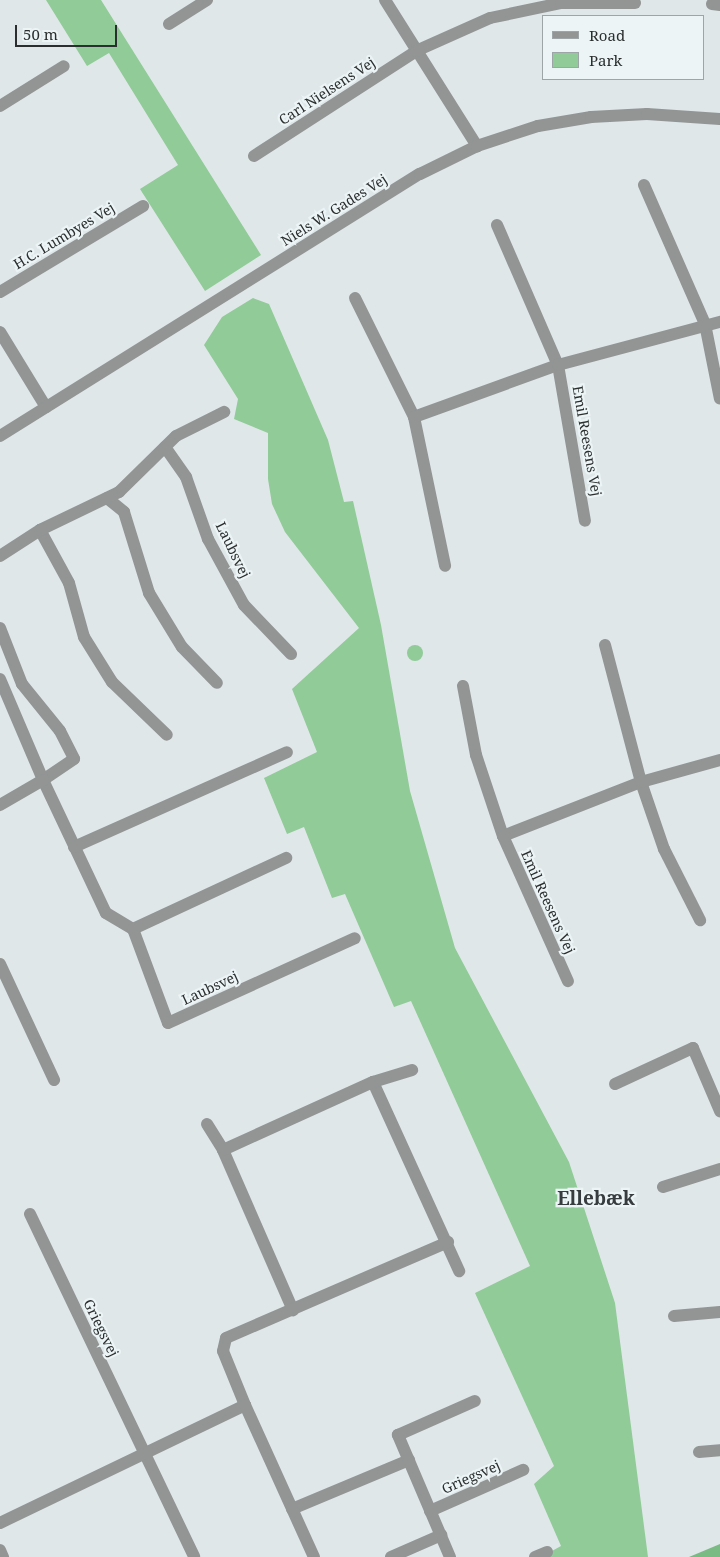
<!DOCTYPE html>
<html>
<head>
<meta charset="utf-8">
<style>
	body { margin:0 }
	#map { position:relative; width:720px; height:1557px; overflow:hidden; background:#dfe7e9; font-family:"Noto Serif",serif }
	div>[style] { position:absolute }
	.green>* { inset:0; background:#90cb98 }
	.round { border-radius:50% }
	.forest>* { inset:0; background:#7aba83 }
	.minor>* { height:12px; margin:-6px; padding:0 6px; transform-origin:6px; border-radius:6px; background:#929594 }
	span { translate:-50% -50%; white-space:nowrap; text-align:center; line-height:1.15; -webkit-text-stroke:4.5px #ecf4f6; paint-order:stroke }
	.street-label { font-size:14px; color:#2a2e2e }
	.district-label { font-size:19px; color:#373d3f; font-weight:700 }
	.legend { position:absolute; left:542px; top:15px; width:162px; height:65px; box-sizing:border-box; background:#ecf4f6; border:1px solid #9ea5a6; margin:0; padding:6px 9px; list-style:none; font-size:15px; color:#2a2e2e }
	.legend li { display:flex; align-items:center; gap:10px; height:25px }
	.legend b { width:25px; border:1px solid #9ea5a6 }
	.scale { position:absolute; left:15px; top:25px; width:102px; height:22px; box-sizing:border-box; border:2px solid #2a2e2e; border-top:0; padding-left:6px; font-size:15px; line-height:18px; white-space:nowrap; color:#2a2e2e; -webkit-text-stroke:4px #ecf4f6; paint-order:stroke }
</style>
</head>
<body>
<div id="map">
	<div class="green">
		<div style="clip-path:polygon(46px 0,101px 0,261px 255px,205px 291px,140px 189px,178px 165px,109px 53px,87px 66px)"></div>
		<div style="clip-path:polygon(253px 298px,269px 304px,328px 440px,344px 502px,353px 501px,381px 625px,410px 791px,455px 948px,569px 1162px,615px 1303px,648px 1557px,541px 1557px,561px 1546px,534px 1484px,554px 1466px,475px 1293px,530px 1266px,411px 1001px,394px 1007px,345px 894px,332px 898px,304px 827px,287px 834px,264px 778px,317px 752px,292px 689px,359px 628px,285px 532px,272px 504px,268px 479px,268px 433px,234px 419px,238px 399px,204px 345px,222px 317px)"></div>
		<div class="round" style="left:407px;top:645px;width:16px;height:16px"></div>
	</div>
	<div class="forest">
		<div style="clip-path:polygon(720px 1544px,720px 1557px,689px 1557px)"></div>
	</div>
	<div class="minor">
		<div style="left:385px;top:0;width:173px;rotate:57.8deg"></div>
		<div style="left:712px;top:4px;width:8px;rotate:7deg"></div>
		<div style="left:169px;top:24px;width:45px;rotate:-32.3deg"></div>
		<div style="left:0;top:106px;width:75px;rotate:-32deg"></div>
		<div style="left:254px;top:156px;width:193px;rotate:-32.9deg"></div>
		<div style="left:416px;top:51px;width:81px;rotate:-24deg"></div>
		<div style="left:490px;top:18px;width:73px;rotate:-11.9deg"></div>
		<div style="left:561px;top:3px;width:74px"></div>
		<div style="left:644px;top:185px;width:152px;rotate:66.3deg"></div>
		<div style="left:705px;top:324px;width:76px;rotate:78.7deg"></div>
		<div style="left:497px;top:225px;width:153px;rotate:66.5deg"></div>
		<div style="left:558px;top:365px;width:158px;rotate:80.2deg"></div>
		<div style="left:0;top:292px;width:167px;rotate:-31deg"></div>
		<div style="left:355px;top:298px;width:133px;rotate:63.6deg"></div>
		<div style="left:414px;top:417px;width:152px;rotate:78.2deg"></div>
		<div style="left:0;top:332px;width:88px;rotate:58.5deg"></div>
		<div style="left:414px;top:417px;width:153px;rotate:-19.9deg"></div>
		<div style="left:558px;top:365px;width:168px;rotate:-14.9deg"></div>
		<div style="left:0;top:436px;width:495px;rotate:-32deg"></div>
		<div style="left:420px;top:174px;width:64px;rotate:-26.2deg"></div>
		<div style="left:477px;top:146px;width:64px;rotate:-18.2deg"></div>
		<div style="left:538px;top:126px;width:54px;rotate:-9.6deg"></div>
		<div style="left:591px;top:117px;width:56px;rotate:-3.1deg"></div>
		<div style="left:647px;top:114px;width:73px;rotate:3.9deg"></div>
		<div style="left:165px;top:447px;width:37px;rotate:55deg"></div>
		<div style="left:186px;top:477px;width:66px;rotate:70.5deg"></div>
		<div style="left:208px;top:539px;width:75px;rotate:61.4deg"></div>
		<div style="left:244px;top:605px;width:68px;rotate:46.2deg"></div>
		<div style="left:107px;top:498px;width:22px;rotate:39deg"></div>
		<div style="left:124px;top:512px;width:85px;rotate:72.8deg"></div>
		<div style="left:149px;top:593px;width:63px;rotate:58.6deg"></div>
		<div style="left:182px;top:647px;width:50px;rotate:45.8deg"></div>
		<div style="left:40px;top:530px;width:60px;rotate:61.3deg"></div>
		<div style="left:69px;top:583px;width:56px;rotate:74.5deg"></div>
		<div style="left:84px;top:637px;width:53px;rotate:58.1deg"></div>
		<div style="left:112px;top:682px;width:76px;rotate:43.9deg"></div>
		<div style="left:0;top:556px;width:48px;rotate:-33deg"></div>
		<div style="left:40px;top:530px;width:88px;rotate:-25.7deg"></div>
		<div style="left:119px;top:492px;width:80px;rotate:-44.5deg"></div>
		<div style="left:176px;top:436px;width:54px;rotate:-26.6deg"></div>
		<div style="left:0;top:628px;width:60px;rotate:68.6deg"></div>
		<div style="left:22px;top:684px;width:60px;rotate:51deg"></div>
		<div style="left:60px;top:731px;width:31px;rotate:63deg"></div>
		<div style="left:74px;top:759px;width:37px;rotate:146deg"></div>
		<div style="left:43px;top:780px;width:147px;rotate:64.7deg"></div>
		<div style="left:106px;top:913px;width:31px;rotate:31deg"></div>
		<div style="left:133px;top:929px;width:100px;rotate:69.6deg"></div>
		<div style="left:168px;top:1023px;width:205px;rotate:-24.4deg"></div>
		<div style="left:605px;top:645px;width:142px;rotate:75.3deg"></div>
		<div style="left:641px;top:782px;width:71px;rotate:71.1deg"></div>
		<div style="left:664px;top:849px;width:80px;rotate:63.1deg"></div>
		<div style="left:0;top:679px;width:110px;rotate:66.9deg"></div>
		<div style="left:43px;top:780px;width:50px;rotate:149.8deg"></div>
		<div style="left:463px;top:686px;width:70px;rotate:79.3deg"></div>
		<div style="left:476px;top:755px;width:85px;rotate:71.6deg"></div>
		<div style="left:503px;top:836px;width:159px;rotate:65.9deg"></div>
		<div style="left:503px;top:836px;width:148px;rotate:-21.4deg"></div>
		<div style="left:641px;top:782px;width:82px;rotate:-15.6deg"></div>
		<div style="left:74px;top:847px;width:233px;rotate:-24deg"></div>
		<div style="left:133px;top:929px;width:169px;rotate:-24.9deg"></div>
		<div style="left:0;top:964px;width:128px;rotate:65deg"></div>
		<div style="left:373px;top:1082px;width:208px;rotate:65.5deg"></div>
		<div style="left:615px;top:1084px;width:86px;rotate:-24.8deg"></div>
		<div style="left:693px;top:1048px;width:69px;rotate:66.8deg"></div>
		<div style="left:207px;top:1124px;width:31px;rotate:58deg"></div>
		<div style="left:223px;top:1150px;width:175px;rotate:66.4deg"></div>
		<div style="left:223px;top:1150px;width:165px;rotate:-24.4deg"></div>
		<div style="left:373px;top:1082px;width:41px;rotate:-17.1deg"></div>
		<div style="left:663px;top:1187px;width:60px;rotate:-17.5deg"></div>
		<div style="left:30px;top:1214px;width:380px;rotate:64.4deg"></div>
		<div style="left:674px;top:1316px;width:46px;rotate:-5deg"></div>
		<div style="left:245px;top:1405px;width:58px;rotate:-112.2deg"></div>
		<div style="left:223px;top:1351px;width:13px;rotate:-77deg"></div>
		<div style="left:226px;top:1338px;width:242px;rotate:-23.4deg"></div>
		<div style="left:699px;top:1452px;width:21px;rotate:-5deg"></div>
		<div style="left:292px;top:1509px;width:127px;rotate:-22.7deg"></div>
		<div style="left:430px;top:1511px;width:102px;rotate:-23.8deg"></div>
		<div style="left:0;top:1523px;width:272px;rotate:-25.7deg"></div>
		<div style="left:245px;top:1405px;width:167px;rotate:65.6deg"></div>
		<div style="left:0;top:1550px;width:8px;rotate:67deg"></div>
		<div style="left:391px;top:1557px;width:55px;rotate:-23.7deg"></div>
		<div style="left:450px;top:1557px;width:133px;rotate:-113.1deg"></div>
		<div style="left:398px;top:1435px;width:84px;rotate:-23.8deg"></div>
		<div style="left:535px;top:1557px;width:13px;rotate:-23deg"></div>
	</div>
	<div class="street-label">
		<span style="left:327px;top:91px;rotate:-33deg">Carl Nielsens Vej</span>
		<span style="left:334px;top:210px;rotate:-32deg">Niels W. Gades Vej</span>
		<span style="left:64px;top:236px;rotate:-31deg">H.C. Lumbyes Vej</span>
		<span style="left:587px;top:441px;rotate:80deg">Emil Reesens Vej</span>
		<span style="left:233px;top:550px;rotate:64deg">Laubsvej</span>
		<span style="left:548px;top:902px;rotate:66deg">Emil Reesens Vej</span>
		<span style="left:210px;top:988px;rotate:-25deg">Laubsvej</span>
		<span style="left:101px;top:1328px;rotate:64deg">Griegsvej</span>
		<span style="left:471px;top:1477px;rotate:-24deg">Griegsvej</span>
	</div>
	<div class="district-label">
		<span style="left:596px;top:1199px">Ellebæk</span>
	</div>
	<ul class="legend">
	<li><b style="height:6px;background:#929594"></b>Road</li>
	<li><b style="height:14px;background:#90cb98"></b>Park</li>
	</ul>
	<div class="scale">50 m</div>
</div>
</body>
</html>
